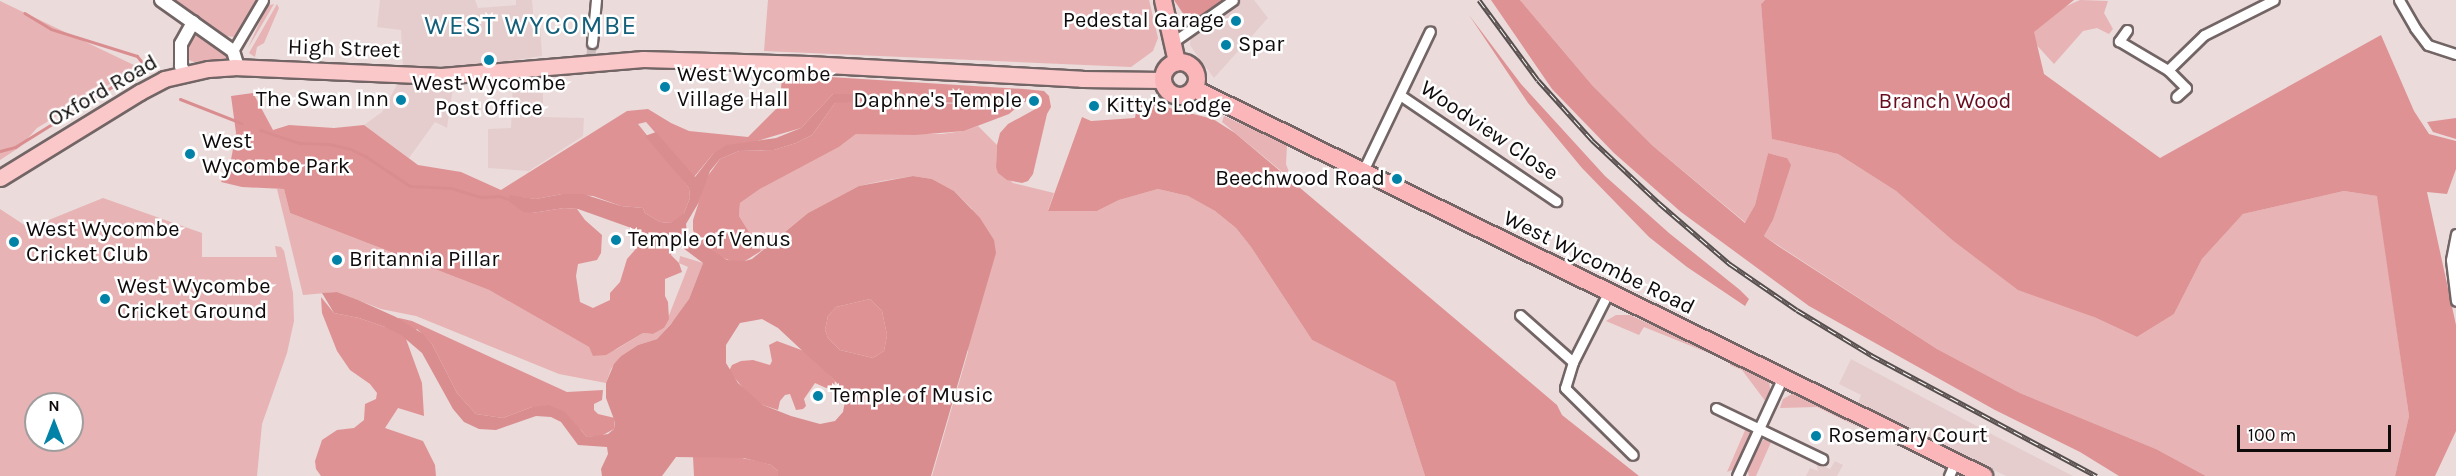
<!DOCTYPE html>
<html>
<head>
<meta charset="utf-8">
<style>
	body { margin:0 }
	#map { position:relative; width:2456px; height:476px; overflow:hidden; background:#ebdbdb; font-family:Karla,sans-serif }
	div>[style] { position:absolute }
	.built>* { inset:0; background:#e6cdcd }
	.green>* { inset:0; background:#e7b3b4 }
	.forest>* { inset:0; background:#df9294 }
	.water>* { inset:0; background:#da8d8f }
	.stream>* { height:3px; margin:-1.5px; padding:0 1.5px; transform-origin:1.5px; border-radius:1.5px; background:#da8d8f }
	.minor-tunnel>* { height:9px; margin-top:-4.5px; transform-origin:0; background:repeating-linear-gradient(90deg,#cabcbc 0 9px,transparent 0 13.5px) }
	.roads { filter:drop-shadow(2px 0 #736565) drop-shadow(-2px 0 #736565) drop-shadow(0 2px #736565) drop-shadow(0 -2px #736565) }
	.minor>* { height:9px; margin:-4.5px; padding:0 4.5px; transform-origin:4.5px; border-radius:4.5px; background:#fff }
	.tertiary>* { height:12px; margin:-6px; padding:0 6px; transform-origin:6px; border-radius:6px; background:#fff }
	.primary>* { height:15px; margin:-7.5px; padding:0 7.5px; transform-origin:7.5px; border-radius:7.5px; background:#fbc8ca }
	.trunk>* { height:16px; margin:-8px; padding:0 8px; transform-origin:8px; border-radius:8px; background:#fab6b8 }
	.trunk>.ring { margin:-8px; padding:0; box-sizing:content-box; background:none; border:16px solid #fab6b8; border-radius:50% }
	.rail>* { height:5px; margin-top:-2.5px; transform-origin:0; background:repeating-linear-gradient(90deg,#fff 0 9px,#574e4e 0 18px); box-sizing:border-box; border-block:2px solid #574e4e }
	.dots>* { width:16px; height:16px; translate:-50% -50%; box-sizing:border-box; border:3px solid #fff; border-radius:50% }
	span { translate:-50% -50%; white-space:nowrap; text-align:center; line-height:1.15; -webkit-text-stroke:5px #fff; paint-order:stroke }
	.poi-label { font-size:22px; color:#100b0b }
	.right { translate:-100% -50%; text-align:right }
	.left { translate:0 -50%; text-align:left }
	.street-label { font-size:22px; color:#100b0b }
	.park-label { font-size:22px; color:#690c1e }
	.quarter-label { font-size:26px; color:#145f79; letter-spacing:1.5px }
	.north { position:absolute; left:24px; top:392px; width:60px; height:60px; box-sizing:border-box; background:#fff; border:2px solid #9f9d9d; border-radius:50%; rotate:0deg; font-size:16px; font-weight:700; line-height:24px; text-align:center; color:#100b0b }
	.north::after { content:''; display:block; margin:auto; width:21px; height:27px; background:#0382a7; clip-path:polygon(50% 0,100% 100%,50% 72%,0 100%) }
	.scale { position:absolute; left:2237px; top:425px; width:154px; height:27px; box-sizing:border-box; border:3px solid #100b0b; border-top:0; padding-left:8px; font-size:18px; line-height:21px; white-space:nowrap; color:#100b0b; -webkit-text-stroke:4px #fff; paint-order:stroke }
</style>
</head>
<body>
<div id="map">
	<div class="built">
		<div style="clip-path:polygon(380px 0,475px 0,478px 8px,516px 5px,516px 0,532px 0,534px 23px,540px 23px,542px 56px,448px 70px,403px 65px,401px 30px,377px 27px)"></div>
		<div style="clip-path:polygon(1240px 0,1254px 0,1268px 18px,1214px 78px,1196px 54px,1190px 45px,1191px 38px,1206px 23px)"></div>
		<div style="clip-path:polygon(543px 73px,543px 117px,584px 118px,583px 136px,529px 171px,488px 168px,488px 129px,511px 128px,513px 77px)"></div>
		<div style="clip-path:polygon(399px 81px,423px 84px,454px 81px,447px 128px,435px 122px,409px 158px,364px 125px,382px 112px)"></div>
		<div style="clip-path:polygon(1851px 359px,2001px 439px,2073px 476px,2006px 476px,1858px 403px,1861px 395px,1839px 384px)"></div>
		<div style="clip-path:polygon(1835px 461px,1843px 465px,1837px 476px,1806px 476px,1810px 468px,1818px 471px,1816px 463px,1830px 469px)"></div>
	</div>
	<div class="green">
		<div style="clip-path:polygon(172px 0,260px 0,238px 36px,234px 37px,226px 36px)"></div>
		<div style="clip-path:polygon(768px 0,1149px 0,1158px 38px,1153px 51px,1131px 67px,764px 51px)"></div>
		<div style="clip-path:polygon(1520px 0,1765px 0,1761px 4px,1773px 139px,1838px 154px,1896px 191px,1951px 239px,2094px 317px,2137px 337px,2174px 314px,2202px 259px,2243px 214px,2344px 191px,2378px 196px,2409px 416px,2395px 476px,2206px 476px,2156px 449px,2020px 393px,1937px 349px,1764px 236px,1773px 220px,1787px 158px,1768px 153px,1755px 205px,1746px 223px,1653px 146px,1592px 85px)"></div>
		<div style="clip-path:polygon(2080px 0,2108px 1px,2104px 13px,2113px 29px,2109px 34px,2097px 28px,2083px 31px,2054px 64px,2020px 27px)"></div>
		<div style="clip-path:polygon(0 1px,138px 67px,37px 128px,20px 147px,0 160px)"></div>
		<div style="clip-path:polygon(274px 4px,254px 38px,248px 48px,267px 6px)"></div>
		<div style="clip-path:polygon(277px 4px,279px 8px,264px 43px,257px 47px,255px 57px,249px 53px)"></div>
		<div style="clip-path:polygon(199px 33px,228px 53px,226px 59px,196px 63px,189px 60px,185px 50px,187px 40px,192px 35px)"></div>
		<div style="clip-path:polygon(1224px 116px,1287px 145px,1286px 164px,1292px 180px,1222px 122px)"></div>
		<div style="clip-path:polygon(978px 126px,997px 145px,996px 167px,1013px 183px,1054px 193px,1048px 210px,1097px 211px,1119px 200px,1158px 189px,1188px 196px,1215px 211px,1236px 228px,1251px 247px,1312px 340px,1395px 382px,1425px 476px,932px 476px,968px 352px,972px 209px,954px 191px,932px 179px,913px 176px,882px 181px,859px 186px,808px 213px,761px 251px,739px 216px,740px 203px,760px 189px,839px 147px,856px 134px,942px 134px,964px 131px)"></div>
		<div style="clip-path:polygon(277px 189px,284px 189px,290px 213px,489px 290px,589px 347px,594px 356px,617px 349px,643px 333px,653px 334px,664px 328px,688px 267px,679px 263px,680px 256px,703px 263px,689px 299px,677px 317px,657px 339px,638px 345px,621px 356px,611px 369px,606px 383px,559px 374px,416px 316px,381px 309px,337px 292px,303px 295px)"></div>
		<div style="clip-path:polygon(evenodd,103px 198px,202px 233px,202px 257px,277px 257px,275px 246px,281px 247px,284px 251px,293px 293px,294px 321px,287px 353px,262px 424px,257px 476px,0 476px,0 209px,29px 228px,103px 198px,36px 404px,72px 404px,72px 440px,36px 440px,36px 404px)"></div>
		<div style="clip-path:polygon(1616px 315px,1630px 315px,1759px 374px,1769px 381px,1771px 395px,1766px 402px,1742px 370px,1730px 365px,1731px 362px,1644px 327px,1639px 335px,1606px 321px)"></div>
		<div style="clip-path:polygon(1792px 394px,1801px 395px,1860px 428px,1817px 407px,1780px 408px,1783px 399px)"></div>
		<div style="clip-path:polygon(1746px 428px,1751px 431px,1753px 437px,1735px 469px,1727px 472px)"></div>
		<div style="clip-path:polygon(1763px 440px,1772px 440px,1756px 476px,1749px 476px,1747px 468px)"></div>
	</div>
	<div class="forest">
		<div style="clip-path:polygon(1174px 0,1225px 0,1190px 24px)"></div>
		<div style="clip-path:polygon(1491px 0,1520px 0,1592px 85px,1653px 146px,1745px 223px,1755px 205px,1768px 153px,1787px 158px,1791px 165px,1773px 220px,1764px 236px,1778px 246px,1937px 349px,2020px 393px,2156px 449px,2206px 476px,2119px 476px,2080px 452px,1995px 410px,1809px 306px,1681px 212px,1614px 153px,1552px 89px)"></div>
		<div style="clip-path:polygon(1765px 0,2074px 0,2034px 32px,2044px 74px,2160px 158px,2381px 35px,2414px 111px,2429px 134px,2456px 141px,2456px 169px,2447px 194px,2427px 192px,2456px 325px,2456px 431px,2435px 476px,2395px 476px,2409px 416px,2377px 196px,2344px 191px,2243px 214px,2202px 259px,2174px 314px,2137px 337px,2094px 317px,2018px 290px,1951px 239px,1896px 191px,1838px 154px,1772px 139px,1761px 4px)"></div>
		<div style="clip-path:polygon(1469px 15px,1521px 84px,1605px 176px,1669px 233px,1740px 290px,1749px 299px,1745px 306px,1687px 267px,1649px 237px,1582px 168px,1528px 103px)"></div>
		<div style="clip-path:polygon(782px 74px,1024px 89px,1044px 91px,1049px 96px,1051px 107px,1047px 114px,1033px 174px,1028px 181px,1022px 183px,1007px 180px,998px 173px,996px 167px,997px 145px,1000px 133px,1008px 124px,1041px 106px,1040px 100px,1023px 102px,1009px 114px,964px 131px,915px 135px,856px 134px,839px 147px,760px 189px,740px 203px,739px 216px,761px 251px,745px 261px,731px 261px,721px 257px,698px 242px,693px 230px,693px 220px,707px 177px,720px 159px,739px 151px,774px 150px,796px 143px,812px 135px,835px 103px,842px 101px,1012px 105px,1011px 99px,903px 94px,833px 94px,801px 128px,713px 154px,694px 177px,646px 122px,638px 124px,689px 188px,690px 198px,684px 213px,680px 219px,671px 223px,660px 222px,645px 213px,643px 208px,621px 206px,593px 196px,562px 194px,536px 199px,510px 196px,532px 213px,564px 208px,577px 209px,585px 220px,602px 235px,601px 253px,597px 260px,578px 264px,576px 276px,580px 302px,593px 308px,610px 300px,610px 293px,620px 282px,627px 259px,648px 235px,674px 246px,671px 255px,679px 263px,682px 272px,665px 279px,665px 296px,668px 302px,669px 319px,664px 328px,653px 334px,643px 333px,606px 355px,593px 356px,589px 347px,489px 290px,290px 213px,284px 189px,242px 187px,221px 182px,230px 165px,236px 133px,231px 96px,253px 93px,273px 130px,289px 125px,334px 128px,364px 125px,418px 165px,461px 172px,501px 190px,627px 111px,648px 109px,671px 123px,689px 131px,748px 137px,780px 105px)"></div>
		<div style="clip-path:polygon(1138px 100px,1213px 119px,1235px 133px,1557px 405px,1562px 415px,1639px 476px,1425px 476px,1395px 382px,1312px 340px,1251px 247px,1236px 228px,1215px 211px,1188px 196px,1158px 189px,1119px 200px,1097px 211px,1048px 211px,1082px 117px,1091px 121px,1135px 118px)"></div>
		<div style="clip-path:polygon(2456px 118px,2456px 139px,2433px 132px,2427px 122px)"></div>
		<div style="clip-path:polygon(321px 297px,334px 313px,359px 318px,385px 327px,387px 323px,399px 318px,412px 321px,567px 392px,603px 390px,602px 400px,594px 404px,594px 410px,598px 414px,615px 418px,614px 429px,601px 436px,587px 437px,581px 430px,532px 407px,503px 418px,476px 414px,457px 393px,432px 344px,417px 329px,406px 339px,422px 383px,424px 416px,398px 408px,385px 428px,423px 441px,435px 465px,436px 476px,321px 476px,316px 469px,315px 461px,322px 440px,337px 430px,354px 428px,364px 420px,365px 404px,376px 399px,377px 393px,370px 384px,350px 370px,337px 351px,322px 313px)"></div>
		<div style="clip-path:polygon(870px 299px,882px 311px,887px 335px,884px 351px,873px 358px,840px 350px,828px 338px,825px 330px,828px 316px,836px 307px)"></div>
		<div style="clip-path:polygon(777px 341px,804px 351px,835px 381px,834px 386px,826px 388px,815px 383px,804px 399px,806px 406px,803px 409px,796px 410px,790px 394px,785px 395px,780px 401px,778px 410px,763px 405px,748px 394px,729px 371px,732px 365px,741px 361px,753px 360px,770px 365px,772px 361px,769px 345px)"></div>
		<div style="clip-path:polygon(693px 457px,737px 457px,757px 461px,771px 465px,778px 471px,778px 476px,694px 476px)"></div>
	</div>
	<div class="water">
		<div style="clip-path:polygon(evenodd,833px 94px,903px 94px,1011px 99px,1013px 105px,881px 100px,835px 103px,812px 135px,796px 143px,774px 150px,739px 151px,720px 159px,710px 171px,699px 202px,686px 224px,687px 234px,727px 260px,745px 261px,752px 259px,808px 213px,859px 186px,913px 176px,932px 179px,954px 191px,980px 218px,994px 240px,996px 253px,931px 476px,778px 476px,778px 471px,771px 465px,744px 458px,676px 457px,662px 476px,602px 476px,601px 469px,608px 454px,607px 447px,578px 445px,561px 422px,551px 417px,536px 416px,496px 430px,479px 429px,464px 422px,453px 409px,422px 353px,401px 335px,385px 327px,359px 318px,334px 313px,322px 293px,337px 292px,358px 300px,396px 317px,423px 334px,432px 344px,457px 393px,476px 414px,503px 418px,532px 407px,549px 405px,565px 412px,587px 437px,608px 434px,614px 429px,615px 422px,606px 398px,606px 383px,614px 364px,621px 356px,638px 345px,657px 339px,671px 324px,689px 299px,703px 263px,679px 245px,578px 209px,564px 208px,532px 213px,523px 212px,510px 202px,509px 195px,536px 199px,562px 194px,583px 194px,621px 206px,643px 208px,645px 213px,660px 222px,671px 223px,684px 213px,690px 198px,689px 188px,645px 136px,656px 132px,695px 177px,713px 154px,726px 145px,776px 138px,801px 128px,833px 94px,870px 299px,882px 311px,887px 335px,884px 351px,873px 358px,840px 350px,828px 338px,825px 330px,828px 316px,836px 307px,870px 299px,833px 94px,762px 319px,778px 328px,837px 383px,846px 396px,843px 412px,835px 421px,820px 424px,791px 416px,763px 405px,738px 383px,726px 363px,726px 345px,740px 323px,762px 319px)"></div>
	</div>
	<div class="stream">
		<div style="left:180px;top:99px;width:66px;rotate:21.5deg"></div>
		<div style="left:260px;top:130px;width:41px;rotate:18.4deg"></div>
		<div style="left:299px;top:143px;width:30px;rotate:2deg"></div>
		<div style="left:329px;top:144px;width:22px;rotate:13deg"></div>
		<div style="left:350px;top:149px;width:17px;rotate:25deg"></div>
		<div style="left:365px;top:156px;width:54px;rotate:33.7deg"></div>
		<div style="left:410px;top:186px;width:41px;rotate:2.8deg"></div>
		<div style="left:451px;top:188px;width:30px;rotate:17deg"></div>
		<div style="left:480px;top:197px;width:19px;rotate:-3deg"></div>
		<div style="left:499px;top:196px;width:13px;rotate:18deg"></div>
		<div style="left:0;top:151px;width:16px;rotate:-15deg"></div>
		<div style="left:15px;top:147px;width:153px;rotate:-31.9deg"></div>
		<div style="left:145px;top:66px;width:13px;rotate:-129deg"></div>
		<div style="left:137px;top:56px;width:90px;rotate:-162.6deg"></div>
		<div style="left:51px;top:29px;width:31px;rotate:-149deg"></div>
	</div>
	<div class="minor-tunnel">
		<div style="left:591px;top:55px;width:12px;rotate:-85deg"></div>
	</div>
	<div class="roads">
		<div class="minor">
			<div style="left:2399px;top:0;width:32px;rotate:60deg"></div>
			<div style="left:2415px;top:28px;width:21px;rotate:53deg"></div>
			<div style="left:2428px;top:45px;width:29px;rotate:18deg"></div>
			<div style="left:2127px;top:30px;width:14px;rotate:126deg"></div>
			<div style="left:2119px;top:41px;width:57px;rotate:30.6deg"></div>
			<div style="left:2168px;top:70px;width:50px;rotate:-44.2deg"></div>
			<div style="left:2204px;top:35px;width:78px;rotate:-26.6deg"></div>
			<div style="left:1173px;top:42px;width:73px;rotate:-35deg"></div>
			<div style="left:592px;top:43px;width:43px;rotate:-84.7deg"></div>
			<div style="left:233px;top:51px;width:59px;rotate:-59.5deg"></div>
			<div style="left:2168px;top:70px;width:25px;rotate:45deg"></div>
			<div style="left:2186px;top:88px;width:13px;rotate:138deg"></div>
			<div style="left:1400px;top:95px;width:189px;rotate:34.2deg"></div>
			<div style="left:1362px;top:173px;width:157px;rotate:-64.4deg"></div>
			<div style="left:2456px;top:234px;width:26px;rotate:101deg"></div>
			<div style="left:2451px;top:260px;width:41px;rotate:83deg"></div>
			<div style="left:1608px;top:293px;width:77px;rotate:116.9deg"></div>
			<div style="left:1573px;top:362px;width:27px;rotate:107deg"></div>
			<div style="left:1565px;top:388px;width:95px;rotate:44.6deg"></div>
			<div style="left:1520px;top:315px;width:71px;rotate:41.6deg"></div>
			<div style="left:1716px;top:408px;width:118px;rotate:25.7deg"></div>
			<div style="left:1737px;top:476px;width:107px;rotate:-65.1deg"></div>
			<div style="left:1949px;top:476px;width:15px;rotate:-67deg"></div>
		</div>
		<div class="tertiary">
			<div style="left:161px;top:0;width:88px;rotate:35.3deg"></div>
			<div style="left:233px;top:51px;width:17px;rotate:73deg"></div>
			<div style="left:184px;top:72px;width:7px;rotate:-117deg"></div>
			<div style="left:181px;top:66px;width:22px;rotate:-90deg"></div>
			<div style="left:181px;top:44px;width:25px;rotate:-61deg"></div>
		</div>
		<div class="primary">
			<div style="left:0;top:178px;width:164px;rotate:-31.6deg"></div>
			<div style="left:140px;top:92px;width:27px;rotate:-28deg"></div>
			<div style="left:164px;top:79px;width:45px;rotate:-12.8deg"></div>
			<div style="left:208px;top:69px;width:26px;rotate:-4deg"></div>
			<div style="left:234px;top:67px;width:207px;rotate:2.5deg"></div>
			<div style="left:441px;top:76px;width:203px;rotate:-4.8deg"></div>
			<div style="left:643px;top:59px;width:165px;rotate:1.7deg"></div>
			<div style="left:808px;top:64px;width:274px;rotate:3.1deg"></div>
			<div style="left:1082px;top:79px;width:81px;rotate:0.7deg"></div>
		</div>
		<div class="trunk">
			<div style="left:1163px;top:0;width:64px;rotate:77.3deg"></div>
			<div class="ring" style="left:1163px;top:62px;width:18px;height:18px"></div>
			<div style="left:1195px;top:89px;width:879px;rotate:26.13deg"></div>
		</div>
	</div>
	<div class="rail">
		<div style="left:1479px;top:0;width:99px;rotate:53.6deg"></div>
		<div style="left:1538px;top:80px;width:81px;rotate:48deg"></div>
		<div style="left:1592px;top:140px;width:92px;rotate:43.2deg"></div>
		<div style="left:1659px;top:203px;width:94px;rotate:40.7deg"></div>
		<div style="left:1730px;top:264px;width:81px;rotate:34.5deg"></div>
		<div style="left:1797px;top:310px;width:87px;rotate:31.3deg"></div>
		<div style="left:1871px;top:355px;width:256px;rotate:28.2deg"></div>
	</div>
	<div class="dots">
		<div style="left:1236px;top:21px;background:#0382a7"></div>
		<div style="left:1226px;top:45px;background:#0382a7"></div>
		<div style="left:489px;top:60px;background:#0382a7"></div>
		<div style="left:665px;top:87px;background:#0382a7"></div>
		<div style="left:401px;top:100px;background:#0382a7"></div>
		<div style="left:1034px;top:101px;background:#0382a7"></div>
		<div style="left:1094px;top:106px;background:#0382a7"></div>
		<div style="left:190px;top:154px;background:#0382a7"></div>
		<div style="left:1397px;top:179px;background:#0382a7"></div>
		<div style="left:616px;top:240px;background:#0382a7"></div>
		<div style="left:14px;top:242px;background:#0382a7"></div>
		<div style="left:337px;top:260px;background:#0382a7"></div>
		<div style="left:105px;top:299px;background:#0382a7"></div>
		<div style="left:818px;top:396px;background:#0382a7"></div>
		<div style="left:1816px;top:436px;background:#0382a7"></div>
	</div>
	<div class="poi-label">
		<span class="right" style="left:1224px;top:21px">Pedestal Garage</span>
		<span class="left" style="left:1238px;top:45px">Spar</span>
		<span class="left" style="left:677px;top:87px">West Wycombe<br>Village Hall</span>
		<span style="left:489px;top:96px">West Wycombe<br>Post Office</span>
		<span class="right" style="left:389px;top:100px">The Swan Inn</span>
		<span class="right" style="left:1022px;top:101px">Daphne's Temple</span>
		<span class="left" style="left:1106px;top:106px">Kitty's Lodge</span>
		<span class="left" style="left:202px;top:154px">West<br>Wycombe Park</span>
		<span class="right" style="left:1385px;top:179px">Beechwood Road</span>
		<span class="left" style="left:26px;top:242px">West Wycombe<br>Cricket Club</span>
		<span class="left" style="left:628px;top:240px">Temple of Venus</span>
		<span class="left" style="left:349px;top:260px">Britannia Pillar</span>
		<span class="left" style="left:117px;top:299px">West Wycombe<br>Cricket Ground</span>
		<span class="left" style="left:830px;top:396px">Temple of Music</span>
		<span class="left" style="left:1828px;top:436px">Rosemary Court</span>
	</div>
	<div class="street-label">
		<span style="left:344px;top:49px;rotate:2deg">High Street</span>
		<span style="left:103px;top:91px;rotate:-30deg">Oxford Road</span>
		<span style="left:1489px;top:131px;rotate:34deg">Woodview Close</span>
		<span style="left:1599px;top:263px;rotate:26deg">West Wycombe Road</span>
	</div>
	<div class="park-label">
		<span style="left:1945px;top:102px">Branch Wood</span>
	</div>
	<div class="quarter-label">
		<span style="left:531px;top:26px">WEST WYCOMBE</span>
	</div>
	<div class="north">N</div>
	<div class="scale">100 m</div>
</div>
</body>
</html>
